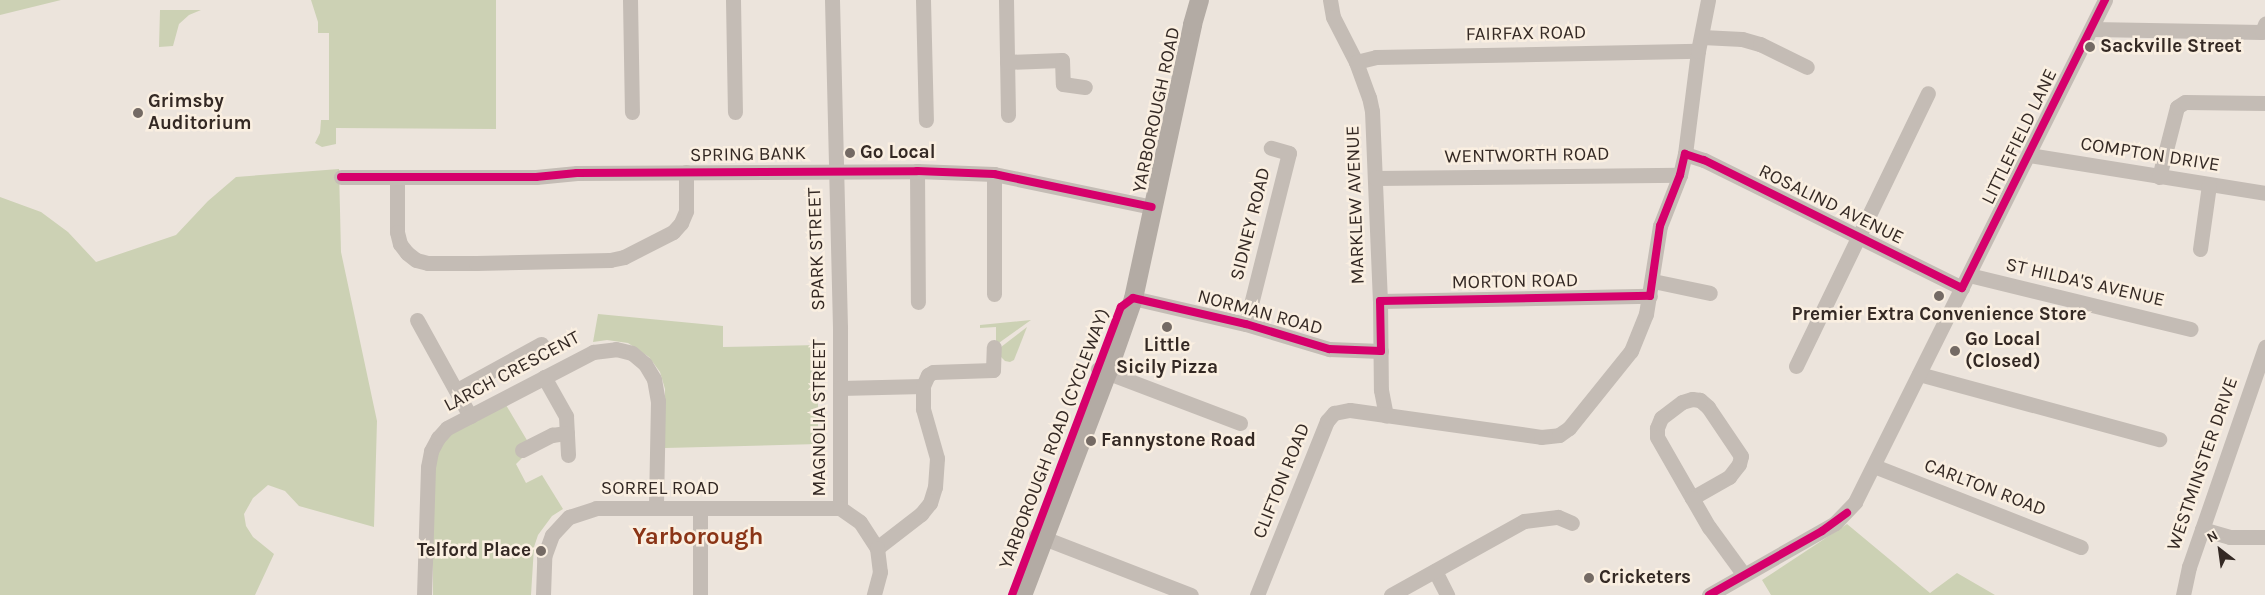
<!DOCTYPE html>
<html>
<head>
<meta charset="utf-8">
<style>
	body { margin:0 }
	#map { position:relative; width:2265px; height:595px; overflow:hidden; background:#ece4dc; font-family:Karla,sans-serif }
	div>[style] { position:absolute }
	.green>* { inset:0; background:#ccd1b4 }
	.minor>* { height:15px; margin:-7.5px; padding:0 7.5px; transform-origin:7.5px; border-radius:7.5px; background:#c4bcb5 }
	.major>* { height:19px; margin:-9.5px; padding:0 9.5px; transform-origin:9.5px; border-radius:9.5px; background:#b3aba4 }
	.cycleway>* { height:8px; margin:-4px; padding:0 4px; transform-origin:4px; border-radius:4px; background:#d6006c }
	.dots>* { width:14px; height:14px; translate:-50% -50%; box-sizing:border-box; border:2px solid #faefe1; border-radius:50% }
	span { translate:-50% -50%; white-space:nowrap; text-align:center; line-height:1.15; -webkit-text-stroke:5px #faefe1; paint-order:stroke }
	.street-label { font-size:19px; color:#342924 }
	.poi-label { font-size:19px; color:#342924; font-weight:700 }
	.left { translate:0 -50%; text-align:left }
	.right { translate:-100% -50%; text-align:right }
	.district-label { font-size:24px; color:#8a3416; font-weight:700 }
	.north { position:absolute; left:2195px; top:525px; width:50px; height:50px; -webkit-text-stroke:4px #faefe1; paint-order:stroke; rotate:330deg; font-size:14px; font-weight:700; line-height:20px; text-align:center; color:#342924 }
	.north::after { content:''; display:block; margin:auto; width:18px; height:22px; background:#342924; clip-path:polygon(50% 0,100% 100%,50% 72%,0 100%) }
</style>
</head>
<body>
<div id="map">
	<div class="green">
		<div style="clip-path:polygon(0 0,61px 0,0 15px)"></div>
		<div style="clip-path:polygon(311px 0,496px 0,496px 129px,336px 128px,336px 144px,322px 147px,315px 143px,320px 133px,321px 120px,329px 120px,329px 33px,318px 33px,318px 22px)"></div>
		<div style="clip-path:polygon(160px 10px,201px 10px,189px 15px,179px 24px,173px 46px,159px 47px)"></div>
		<div style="clip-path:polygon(339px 169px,341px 252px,377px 421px,374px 527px,299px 506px,285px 491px,268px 485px,253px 498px,244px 514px,246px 526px,253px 537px,274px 554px,255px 595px,0 595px,0 197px,41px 212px,68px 232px,96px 262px,176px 235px,208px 201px,236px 177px)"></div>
		<div style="clip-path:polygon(598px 314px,723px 326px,723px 347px,818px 345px,818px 444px,665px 448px,665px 389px,660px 372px,649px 357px,628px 343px,607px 340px,593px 342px)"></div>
		<div style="clip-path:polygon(1031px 320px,996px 345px,996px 327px,980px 328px,980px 325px)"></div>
		<div style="clip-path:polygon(1027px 327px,1014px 360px,1010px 362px,1005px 361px,1001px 357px,1001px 347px)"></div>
		<div style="clip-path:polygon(506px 405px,528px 442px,517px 448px,522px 458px,516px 464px,526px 483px,542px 475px,563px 509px,552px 516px,538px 535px,534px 547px,531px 595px,433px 595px,433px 463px,443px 441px,456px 431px)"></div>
		<div style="clip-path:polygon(1847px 524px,1930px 593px,1957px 573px,1995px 595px,1771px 595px,1762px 580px)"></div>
	</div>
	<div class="minor">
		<div style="left:630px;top:0;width:112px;rotate:89deg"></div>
		<div style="left:733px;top:0;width:112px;rotate:89deg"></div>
		<div style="left:832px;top:0;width:328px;rotate:88.6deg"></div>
		<div style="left:840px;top:328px;width:180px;rotate:90deg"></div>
		<div style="left:923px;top:0;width:120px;rotate:88.6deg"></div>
		<div style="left:1006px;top:0;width:115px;rotate:89deg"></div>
		<div style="left:1330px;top:0;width:17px;rotate:80deg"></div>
		<div style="left:1333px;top:17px;width:51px;rotate:62.9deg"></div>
		<div style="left:1356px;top:62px;width:37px;rotate:70deg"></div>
		<div style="left:1369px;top:97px;width:14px;rotate:78deg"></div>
		<div style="left:1372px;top:111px;width:190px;rotate:87.6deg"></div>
		<div style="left:1380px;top:301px;width:89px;rotate:89.4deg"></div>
		<div style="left:1381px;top:390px;width:26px;rotate:79deg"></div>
		<div style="left:2092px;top:29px;width:170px;rotate:1deg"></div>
		<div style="left:2262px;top:32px;width:9px;rotate:-69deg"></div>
		<div style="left:1702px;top:37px;width:40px;rotate:2.9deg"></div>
		<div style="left:1742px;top:39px;width:19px;rotate:16deg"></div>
		<div style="left:1760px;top:44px;width:52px;rotate:26.1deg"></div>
		<div style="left:1007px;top:62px;width:55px;rotate:-2.1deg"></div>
		<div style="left:1062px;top:60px;width:24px;rotate:88deg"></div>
		<div style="left:1063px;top:84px;width:22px;rotate:8deg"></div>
		<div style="left:1356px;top:62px;width:21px;rotate:-14deg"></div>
		<div style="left:1376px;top:57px;width:322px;rotate:-1.1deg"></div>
		<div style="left:1685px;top:154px;width:20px;rotate:18deg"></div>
		<div style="left:1704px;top:160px;width:288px;rotate:26.4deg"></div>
		<div style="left:2029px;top:155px;width:239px;rotate:9.1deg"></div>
		<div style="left:917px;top:171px;width:131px;rotate:89.6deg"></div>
		<div style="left:341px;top:177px;width:195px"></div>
		<div style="left:536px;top:177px;width:41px;rotate:-5.6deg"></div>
		<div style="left:577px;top:173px;width:340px;rotate:-0.3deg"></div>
		<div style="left:917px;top:171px;width:77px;rotate:2.2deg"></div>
		<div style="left:994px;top:174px;width:161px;rotate:11.8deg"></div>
		<div style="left:397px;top:177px;width:55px;rotate:90deg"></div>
		<div style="left:397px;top:232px;width:12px;rotate:76deg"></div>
		<div style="left:400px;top:244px;width:11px;rotate:52deg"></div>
		<div style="left:407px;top:253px;width:11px;rotate:38deg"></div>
		<div style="left:416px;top:260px;width:12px;rotate:14deg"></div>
		<div style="left:428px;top:263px;width:48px"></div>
		<div style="left:476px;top:263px;width:134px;rotate:-1.3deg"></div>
		<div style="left:610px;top:260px;width:14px;rotate:-12deg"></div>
		<div style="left:624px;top:257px;width:55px;rotate:-27deg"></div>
		<div style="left:673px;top:232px;width:12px;rotate:-48deg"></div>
		<div style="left:681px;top:223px;width:13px;rotate:-67deg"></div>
		<div style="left:686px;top:211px;width:39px;rotate:-90deg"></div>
		<div style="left:2159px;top:177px;width:72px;rotate:-75.6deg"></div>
		<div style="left:2177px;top:107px;width:9px;rotate:-32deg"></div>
		<div style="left:2185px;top:102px;width:80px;rotate:0.7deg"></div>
		<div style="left:1375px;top:178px;width:305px;rotate:-0.6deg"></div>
		<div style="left:2200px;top:249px;width:65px;rotate:-82deg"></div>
		<div style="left:1969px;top:275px;width:228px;rotate:13.7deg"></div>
		<div style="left:1653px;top:281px;width:58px;rotate:11.9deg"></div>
		<div style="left:994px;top:294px;width:120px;rotate:-90deg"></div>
		<div style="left:1133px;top:298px;width:116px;rotate:13deg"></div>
		<div style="left:1246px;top:324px;width:87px;rotate:16.8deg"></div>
		<div style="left:1329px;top:349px;width:52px;rotate:2.2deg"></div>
		<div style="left:1380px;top:301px;width:270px;rotate:-1.1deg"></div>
		<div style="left:417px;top:320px;width:110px;rotate:61.1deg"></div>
		<div style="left:1246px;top:324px;width:176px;rotate:-75.9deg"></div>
		<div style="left:1289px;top:153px;width:19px;rotate:-164deg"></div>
		<div style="left:1796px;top:366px;width:303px;rotate:-64.2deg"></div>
		<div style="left:1098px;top:369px;width:152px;rotate:20.8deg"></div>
		<div style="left:1919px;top:374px;width:249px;rotate:15.2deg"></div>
		<div style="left:544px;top:377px;width:45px;rotate:60.6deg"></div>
		<div style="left:566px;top:416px;width:39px;rotate:87deg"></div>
		<div style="left:840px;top:388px;width:83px;rotate:-1.4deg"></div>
		<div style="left:923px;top:386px;width:12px;rotate:-66deg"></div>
		<div style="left:928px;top:375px;width:6px;rotate:-31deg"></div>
		<div style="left:933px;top:372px;width:60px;rotate:-1.9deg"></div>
		<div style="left:993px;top:370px;width:23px;rotate:-88deg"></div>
		<div style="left:457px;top:390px;width:96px;rotate:-28.7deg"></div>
		<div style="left:522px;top:450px;width:34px;rotate:-27deg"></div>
		<div style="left:552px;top:435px;width:15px;rotate:-8deg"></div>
		<div style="left:1874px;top:466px;width:222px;rotate:21.4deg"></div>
		<div style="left:1692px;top:498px;width:43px;rotate:-29.6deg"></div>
		<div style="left:1729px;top:477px;width:16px;rotate:-52deg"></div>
		<div style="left:1739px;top:464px;width:8px;rotate:-76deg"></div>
		<div style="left:1741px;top:456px;width:59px;rotate:-124deg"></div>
		<div style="left:1708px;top:407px;width:11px;rotate:-139deg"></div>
		<div style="left:1700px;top:400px;width:8px;rotate:-173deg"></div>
		<div style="left:1692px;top:399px;width:10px;rotate:163deg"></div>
		<div style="left:1682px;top:402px;width:26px;rotate:143deg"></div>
		<div style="left:1661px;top:418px;width:11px;rotate:112deg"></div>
		<div style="left:1657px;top:428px;width:9px;rotate:90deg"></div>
		<div style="left:1657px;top:437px;width:70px;rotate:60.2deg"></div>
		<div style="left:1692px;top:498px;width:34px;rotate:60deg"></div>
		<div style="left:1709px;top:527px;width:59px;rotate:53.9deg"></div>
		<div style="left:2202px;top:529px;width:29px;rotate:16deg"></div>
		<div style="left:2230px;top:537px;width:35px"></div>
		<div style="left:1036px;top:535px;width:166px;rotate:21.2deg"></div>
		<div style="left:877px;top:548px;width:56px;rotate:-37.7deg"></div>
		<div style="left:921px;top:514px;width:14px;rotate:-51deg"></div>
		<div style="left:930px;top:503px;width:17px;rotate:-73deg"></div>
		<div style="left:935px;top:487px;width:29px;rotate:-86deg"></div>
		<div style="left:937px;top:458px;width:51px;rotate:-105.9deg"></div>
		<div style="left:923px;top:409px;width:23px;rotate:-90deg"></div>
		<div style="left:1435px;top:571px;width:27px;rotate:63deg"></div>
		<div style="left:424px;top:595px;width:128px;rotate:-88.2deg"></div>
		<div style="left:428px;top:467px;width:16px;rotate:-79deg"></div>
		<div style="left:431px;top:451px;width:15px;rotate:-62deg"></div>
		<div style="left:438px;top:438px;width:13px;rotate:-48deg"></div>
		<div style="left:447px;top:428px;width:165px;rotate:-27.5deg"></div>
		<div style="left:593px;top:352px;width:23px;rotate:-7deg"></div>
		<div style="left:616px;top:349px;width:16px;rotate:14deg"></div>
		<div style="left:632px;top:353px;width:17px;rotate:40deg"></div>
		<div style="left:645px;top:364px;width:17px;rotate:59deg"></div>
		<div style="left:654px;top:379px;width:22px;rotate:80deg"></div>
		<div style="left:658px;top:401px;width:107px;rotate:91.1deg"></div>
		<div style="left:543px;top:595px;width:38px;rotate:-88deg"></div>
		<div style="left:544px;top:557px;width:23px;rotate:-70deg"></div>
		<div style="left:552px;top:535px;width:25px;rotate:-47deg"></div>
		<div style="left:569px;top:517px;width:28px;rotate:-18deg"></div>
		<div style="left:596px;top:508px;width:244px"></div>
		<div style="left:840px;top:508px;width:24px;rotate:35deg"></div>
		<div style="left:860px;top:522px;width:31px;rotate:57deg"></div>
		<div style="left:877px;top:548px;width:24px;rotate:83deg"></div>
		<div style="left:880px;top:572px;width:24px;rotate:105deg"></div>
		<div style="left:700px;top:595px;width:86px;rotate:-90deg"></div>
		<div style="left:1257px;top:595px;width:188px;rotate:-68.1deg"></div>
		<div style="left:1327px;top:421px;width:11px;rotate:-49deg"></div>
		<div style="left:1334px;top:413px;width:16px;rotate:-11deg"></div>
		<div style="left:1350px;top:410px;width:193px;rotate:8deg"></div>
		<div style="left:1541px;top:437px;width:18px;rotate:-6deg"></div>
		<div style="left:1559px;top:435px;width:12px;rotate:-35deg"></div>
		<div style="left:1569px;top:428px;width:99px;rotate:-51.2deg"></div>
		<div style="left:1631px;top:351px;width:40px;rotate:-68deg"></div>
		<div style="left:1646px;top:314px;width:89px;rotate:-81deg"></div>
		<div style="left:1660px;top:226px;width:55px;rotate:-68.6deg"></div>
		<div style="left:1680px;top:175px;width:22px;rotate:-77deg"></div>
		<div style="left:1685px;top:154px;width:104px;rotate:-82.8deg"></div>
		<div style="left:1698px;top:51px;width:52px;rotate:-78.9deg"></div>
		<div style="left:1391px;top:595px;width:152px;rotate:-29.1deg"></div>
		<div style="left:1524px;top:521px;width:34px;rotate:-7deg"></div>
		<div style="left:1558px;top:517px;width:15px;rotate:23deg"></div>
		<div style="left:1709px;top:595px;width:145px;rotate:-29.7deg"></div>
		<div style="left:1835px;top:523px;width:29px;rotate:-46deg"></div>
		<div style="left:1855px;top:502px;width:561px;rotate:-63.53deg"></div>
		<div style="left:2183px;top:595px;width:29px;rotate:-78deg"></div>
		<div style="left:2189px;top:567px;width:233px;rotate:-70.9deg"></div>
	</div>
	<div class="major">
		<div style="left:1022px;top:595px;width:239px;rotate:-69.1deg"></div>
		<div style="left:1107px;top:372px;width:78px;rotate:-70.6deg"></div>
		<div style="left:1133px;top:298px;width:280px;rotate:-77.8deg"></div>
		<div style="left:1192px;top:24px;width:25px;rotate:-74deg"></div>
	</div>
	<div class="cycleway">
		<div style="left:341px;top:177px;width:195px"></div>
		<div style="left:536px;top:177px;width:41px;rotate:-5.6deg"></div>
		<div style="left:577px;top:173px;width:340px;rotate:-0.3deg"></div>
		<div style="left:917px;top:171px;width:77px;rotate:2.2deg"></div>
		<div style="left:994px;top:174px;width:161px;rotate:11.8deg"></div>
		<div style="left:1012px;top:595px;width:308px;rotate:-69.3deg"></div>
		<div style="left:1121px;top:307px;width:15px;rotate:-37deg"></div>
		<div style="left:1133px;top:298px;width:116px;rotate:13deg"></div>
		<div style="left:1246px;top:324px;width:87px;rotate:16.8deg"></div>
		<div style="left:1329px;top:349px;width:52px;rotate:2.2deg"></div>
		<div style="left:1381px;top:351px;width:50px;rotate:-91.1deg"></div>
		<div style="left:1380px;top:301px;width:270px;rotate:-1.1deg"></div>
		<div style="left:1650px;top:296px;width:71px;rotate:-81.9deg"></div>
		<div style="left:1660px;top:226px;width:55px;rotate:-68.6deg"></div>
		<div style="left:1680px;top:175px;width:22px;rotate:-77deg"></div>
		<div style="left:1685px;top:154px;width:20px;rotate:18deg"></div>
		<div style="left:1704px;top:160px;width:288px;rotate:26.4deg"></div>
		<div style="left:1962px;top:288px;width:322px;rotate:-63.6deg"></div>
		<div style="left:1709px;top:595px;width:130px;rotate:-29.5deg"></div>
		<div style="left:1822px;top:531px;width:31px;rotate:-36deg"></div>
	</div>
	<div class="dots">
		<div style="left:2090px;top:47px;background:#746a64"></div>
		<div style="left:138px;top:113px;background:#746a64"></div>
		<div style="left:850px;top:153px;background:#746a64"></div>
		<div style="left:1939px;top:296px;background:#746a64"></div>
		<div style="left:1167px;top:327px;background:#746a64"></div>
		<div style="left:1955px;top:351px;background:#746a64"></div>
		<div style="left:1091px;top:441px;background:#746a64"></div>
		<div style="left:541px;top:551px;background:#746a64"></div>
		<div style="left:1589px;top:578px;background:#746a64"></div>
	</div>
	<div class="street-label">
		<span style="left:1526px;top:34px;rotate:-1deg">FAIRFAX ROAD</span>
		<span style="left:1157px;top:110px;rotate:-78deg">YARBOROUGH ROAD</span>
		<span style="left:2020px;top:137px;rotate:-64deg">LITTLEFIELD LANE</span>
		<span style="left:748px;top:155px;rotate:-1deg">SPRING BANK</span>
		<span style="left:2150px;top:155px;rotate:9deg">COMPTON DRIVE</span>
		<span style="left:1527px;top:156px;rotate:-1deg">WENTWORTH ROAD</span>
		<span style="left:1356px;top:205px;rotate:-92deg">MARKLEW AVENUE</span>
		<span style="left:1831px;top:205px;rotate:26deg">ROSALIND AVENUE</span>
		<span style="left:1251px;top:224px;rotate:-76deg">SIDNEY ROAD</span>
		<span style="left:817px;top:249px;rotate:-92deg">SPARK STREET</span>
		<span style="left:1515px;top:282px;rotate:-1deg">MORTON ROAD</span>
		<span style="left:2085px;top:283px;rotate:13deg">ST HILDA'S AVENUE</span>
		<span style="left:1260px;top:313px;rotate:15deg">NORMAN ROAD</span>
		<span style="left:512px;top:372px;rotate:-28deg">LARCH CRESCENT</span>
		<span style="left:820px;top:418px;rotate:-90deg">MAGNOLIA STREET</span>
		<span style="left:1055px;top:439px;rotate:-69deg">YARBOROUGH ROAD (CYCLEWAY)</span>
		<span style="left:2203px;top:464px;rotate:-71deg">WESTMINSTER DRIVE</span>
		<span style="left:1282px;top:481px;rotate:-68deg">CLIFTON ROAD</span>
		<span style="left:1985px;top:488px;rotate:21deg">CARLTON ROAD</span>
		<span style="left:660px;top:489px">SORREL ROAD</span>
	</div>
	<div class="poi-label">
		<span class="left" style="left:2100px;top:47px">Sackville Street</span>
		<span class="left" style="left:148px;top:113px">Grimsby<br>Auditorium</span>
		<span class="left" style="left:860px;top:153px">Go Local</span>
		<span style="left:1939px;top:315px">Premier Extra Convenience Store</span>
		<span class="left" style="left:1965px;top:351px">Go Local<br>(Closed)</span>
		<span style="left:1167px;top:357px">Little<br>Sicily Pizza</span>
		<span class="left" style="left:1101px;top:441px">Fannystone Road</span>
		<span class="right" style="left:531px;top:551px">Telford Place</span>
		<span class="left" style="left:1599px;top:578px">Cricketers</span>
	</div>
	<div class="district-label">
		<span style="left:698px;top:537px">Yarborough</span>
	</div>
	<div class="north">N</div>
</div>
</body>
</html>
